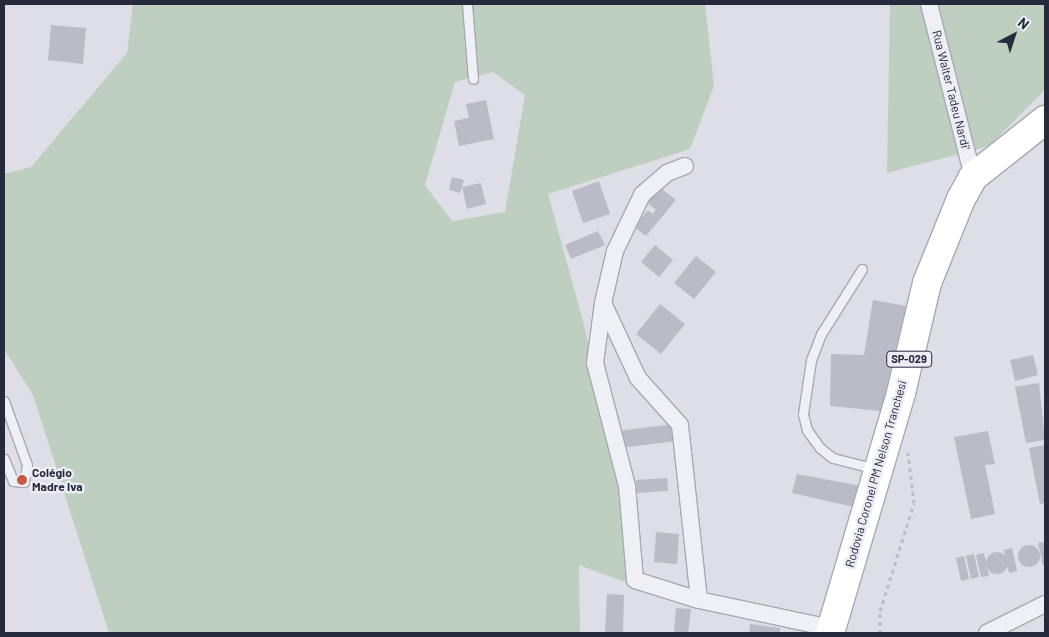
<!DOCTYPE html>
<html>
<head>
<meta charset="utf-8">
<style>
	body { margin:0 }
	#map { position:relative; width:1049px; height:637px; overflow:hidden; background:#dddee6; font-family:Barlow,sans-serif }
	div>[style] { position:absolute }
	.green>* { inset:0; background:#bfcfbf }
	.building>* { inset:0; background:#bbbbc8 }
	.round { border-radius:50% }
	.path>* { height:3px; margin-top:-1.5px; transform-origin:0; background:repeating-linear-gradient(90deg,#bbbcc5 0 4px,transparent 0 8px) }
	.roads { filter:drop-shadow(1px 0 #a6a8b3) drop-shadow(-1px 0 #a6a8b3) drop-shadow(0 1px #a6a8b3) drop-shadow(0 -1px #a6a8b3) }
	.lane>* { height:9px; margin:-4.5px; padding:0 4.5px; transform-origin:4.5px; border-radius:4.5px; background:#eff0f5 }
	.street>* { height:16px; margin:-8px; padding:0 8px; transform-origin:8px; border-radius:8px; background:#eff0f5 }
	.highway>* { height:28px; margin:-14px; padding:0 14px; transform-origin:14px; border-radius:14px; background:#fff }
	.dots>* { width:14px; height:14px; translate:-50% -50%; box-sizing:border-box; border:2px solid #ecedf4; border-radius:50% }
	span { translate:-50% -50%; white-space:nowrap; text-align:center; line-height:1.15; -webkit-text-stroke:5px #ecedf4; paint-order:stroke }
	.shield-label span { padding:1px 4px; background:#ecedf4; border:1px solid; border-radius:4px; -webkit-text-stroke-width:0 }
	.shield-label { font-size:11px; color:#27293c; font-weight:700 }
	.street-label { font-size:12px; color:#27293c }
	.poi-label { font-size:12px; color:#27293c; font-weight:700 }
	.left { translate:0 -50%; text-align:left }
	.frame { position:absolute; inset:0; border:5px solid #27293c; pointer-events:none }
	.north { position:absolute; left:989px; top:10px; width:50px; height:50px; -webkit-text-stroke:4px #ecedf4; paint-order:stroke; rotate:40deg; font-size:14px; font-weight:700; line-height:20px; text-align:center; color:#27293c }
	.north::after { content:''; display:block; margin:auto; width:18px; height:22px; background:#27293c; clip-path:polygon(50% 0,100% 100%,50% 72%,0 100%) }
</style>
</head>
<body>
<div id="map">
	<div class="green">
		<div style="clip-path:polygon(evenodd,133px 4px,705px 4px,714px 86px,690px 149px,548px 194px,583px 321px,624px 500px,632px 585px,579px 565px,580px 633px,109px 633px,33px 395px,4px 349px,4px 174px,31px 167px,127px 53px,133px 4px,493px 72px,525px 95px,505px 212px,452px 221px,425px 185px,455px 82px,493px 72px)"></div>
		<div style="clip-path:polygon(890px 4px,1045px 4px,1045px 90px,989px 146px,887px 173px)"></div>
	</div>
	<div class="building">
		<div style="clip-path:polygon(51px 25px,86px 28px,83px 64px,48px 60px)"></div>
		<div style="clip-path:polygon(486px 100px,494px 139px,459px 146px,454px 121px,469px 118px,466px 104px)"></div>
		<div style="clip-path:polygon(452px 177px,464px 180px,462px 187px,481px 183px,486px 204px,467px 209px,462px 187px,460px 193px,449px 190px)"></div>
		<div style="clip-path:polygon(599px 181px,610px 214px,583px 223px,572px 191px)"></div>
		<div style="clip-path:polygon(658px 186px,676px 200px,646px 236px,634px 227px,648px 210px,652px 214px,656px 210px,645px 201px)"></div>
		<div style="clip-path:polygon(598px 231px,605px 245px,571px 259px,565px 245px)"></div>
		<div style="clip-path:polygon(655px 245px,673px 260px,659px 277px,641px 262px)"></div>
		<div style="clip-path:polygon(696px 256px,716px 272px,694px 299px,674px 283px)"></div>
		<div style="clip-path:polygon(873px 300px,906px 306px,881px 411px,830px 406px,831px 354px,864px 355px)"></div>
		<div style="clip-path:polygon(660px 304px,685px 324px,661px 354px,636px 334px)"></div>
		<div style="clip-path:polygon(1033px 355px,1038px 375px,1015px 381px,1010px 360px)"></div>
		<div style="clip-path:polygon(1039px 383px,1045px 440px,1026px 443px,1015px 387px)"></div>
		<div style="clip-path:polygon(674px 424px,677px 441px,620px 448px,617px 431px)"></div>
		<div style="clip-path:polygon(988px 431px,995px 464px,985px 465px,995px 514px,971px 519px,954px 437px)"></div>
		<div style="clip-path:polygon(1045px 445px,1045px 503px,1040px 504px,1029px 448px)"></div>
		<div style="clip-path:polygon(797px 474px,861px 486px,854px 507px,792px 493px)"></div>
		<div style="clip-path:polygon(667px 478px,668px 491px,637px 493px,636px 480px)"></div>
		<div style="clip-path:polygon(656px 532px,679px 534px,677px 564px,654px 562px)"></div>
		<div style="clip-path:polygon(1045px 542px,1045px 565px,1043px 566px,1038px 543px)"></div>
		<div class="round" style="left:1018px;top:545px;width:22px;height:22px"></div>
		<div style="clip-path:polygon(1012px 548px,1017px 571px,1009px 573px,1004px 550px)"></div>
		<div class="round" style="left:986px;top:552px;width:22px;height:22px"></div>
		<div style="clip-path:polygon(984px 553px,989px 576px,981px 577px,976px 555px)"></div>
		<div style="clip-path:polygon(974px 554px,979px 577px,971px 579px,966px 556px)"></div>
		<div style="clip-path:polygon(964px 556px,969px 579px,961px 581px,956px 558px)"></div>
		<div style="clip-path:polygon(607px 594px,624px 595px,623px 633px,605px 633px)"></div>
		<div style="clip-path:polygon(676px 608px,691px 609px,688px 633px,674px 633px)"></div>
		<div style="clip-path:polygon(750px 624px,780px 628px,780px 633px,749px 633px)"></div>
	</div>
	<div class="path">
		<div style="left:880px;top:633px;width:22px;rotate:-90deg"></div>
		<div style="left:880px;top:611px;width:113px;rotate:-72.5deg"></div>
		<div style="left:914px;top:503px;width:51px;rotate:-96.7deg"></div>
	</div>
	<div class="roads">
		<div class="lane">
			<div style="left:467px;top:4px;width:75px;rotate:85.4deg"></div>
			<div style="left:862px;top:269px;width:77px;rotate:122.2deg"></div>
			<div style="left:821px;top:334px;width:28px;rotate:111deg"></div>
			<div style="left:811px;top:360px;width:55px;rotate:98.4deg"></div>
			<div style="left:803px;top:414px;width:16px;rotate:76deg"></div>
			<div style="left:807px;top:430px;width:22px;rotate:54deg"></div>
			<div style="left:820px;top:448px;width:16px;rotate:38deg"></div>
			<div style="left:833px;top:458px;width:44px;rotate:14.3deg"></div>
			<div style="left:4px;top:401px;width:68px;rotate:70.2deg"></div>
			<div style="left:27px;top:465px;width:17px;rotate:100deg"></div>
			<div style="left:24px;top:482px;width:11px;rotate:-175deg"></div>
			<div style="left:13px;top:481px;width:24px;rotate:-112deg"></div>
		</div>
		<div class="street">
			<div style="left:929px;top:4px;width:179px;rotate:75.7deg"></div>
			<div style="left:685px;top:166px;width:19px;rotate:159deg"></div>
			<div style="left:667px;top:173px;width:33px;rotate:139deg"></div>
			<div style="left:642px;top:195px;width:62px;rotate:115.7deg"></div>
			<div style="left:615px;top:251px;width:53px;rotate:103deg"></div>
			<div style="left:603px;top:303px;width:83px;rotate:65deg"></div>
			<div style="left:638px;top:378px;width:63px;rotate:48.2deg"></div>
			<div style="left:680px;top:425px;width:176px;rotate:83.8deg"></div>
			<div style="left:603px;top:303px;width:61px;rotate:97.6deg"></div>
			<div style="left:595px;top:363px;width:127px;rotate:75.4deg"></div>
			<div style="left:627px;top:486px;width:94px;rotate:85.1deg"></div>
			<div style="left:635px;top:580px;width:67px;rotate:17.4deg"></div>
			<div style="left:699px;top:600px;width:135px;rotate:12deg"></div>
			<div style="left:987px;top:633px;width:65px;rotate:-26.6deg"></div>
		</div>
		<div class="highway">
			<div style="left:830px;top:633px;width:250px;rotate:-73.5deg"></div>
			<div style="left:901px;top:393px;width:113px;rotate:-76.7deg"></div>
			<div style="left:927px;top:283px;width:91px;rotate:-68deg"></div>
			<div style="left:961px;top:199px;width:25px;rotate:-61deg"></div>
			<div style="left:973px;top:177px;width:92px;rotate:-38.4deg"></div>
		</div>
	</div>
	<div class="dots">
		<div style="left:22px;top:480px;background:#c65b47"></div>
	</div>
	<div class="shield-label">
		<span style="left:909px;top:359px">SP-029</span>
	</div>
	<div class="street-label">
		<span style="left:951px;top:90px;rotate:76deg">Rua Walter Tadeu Nardi'</span>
		<span style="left:876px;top:474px;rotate:-74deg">Rodovia Coronel PM Nelson Tranchesi</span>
	</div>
	<div class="poi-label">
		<span class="left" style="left:32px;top:480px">Colégio<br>Madre Iva</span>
	</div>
	<div class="frame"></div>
	<div class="north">N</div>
</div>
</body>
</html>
